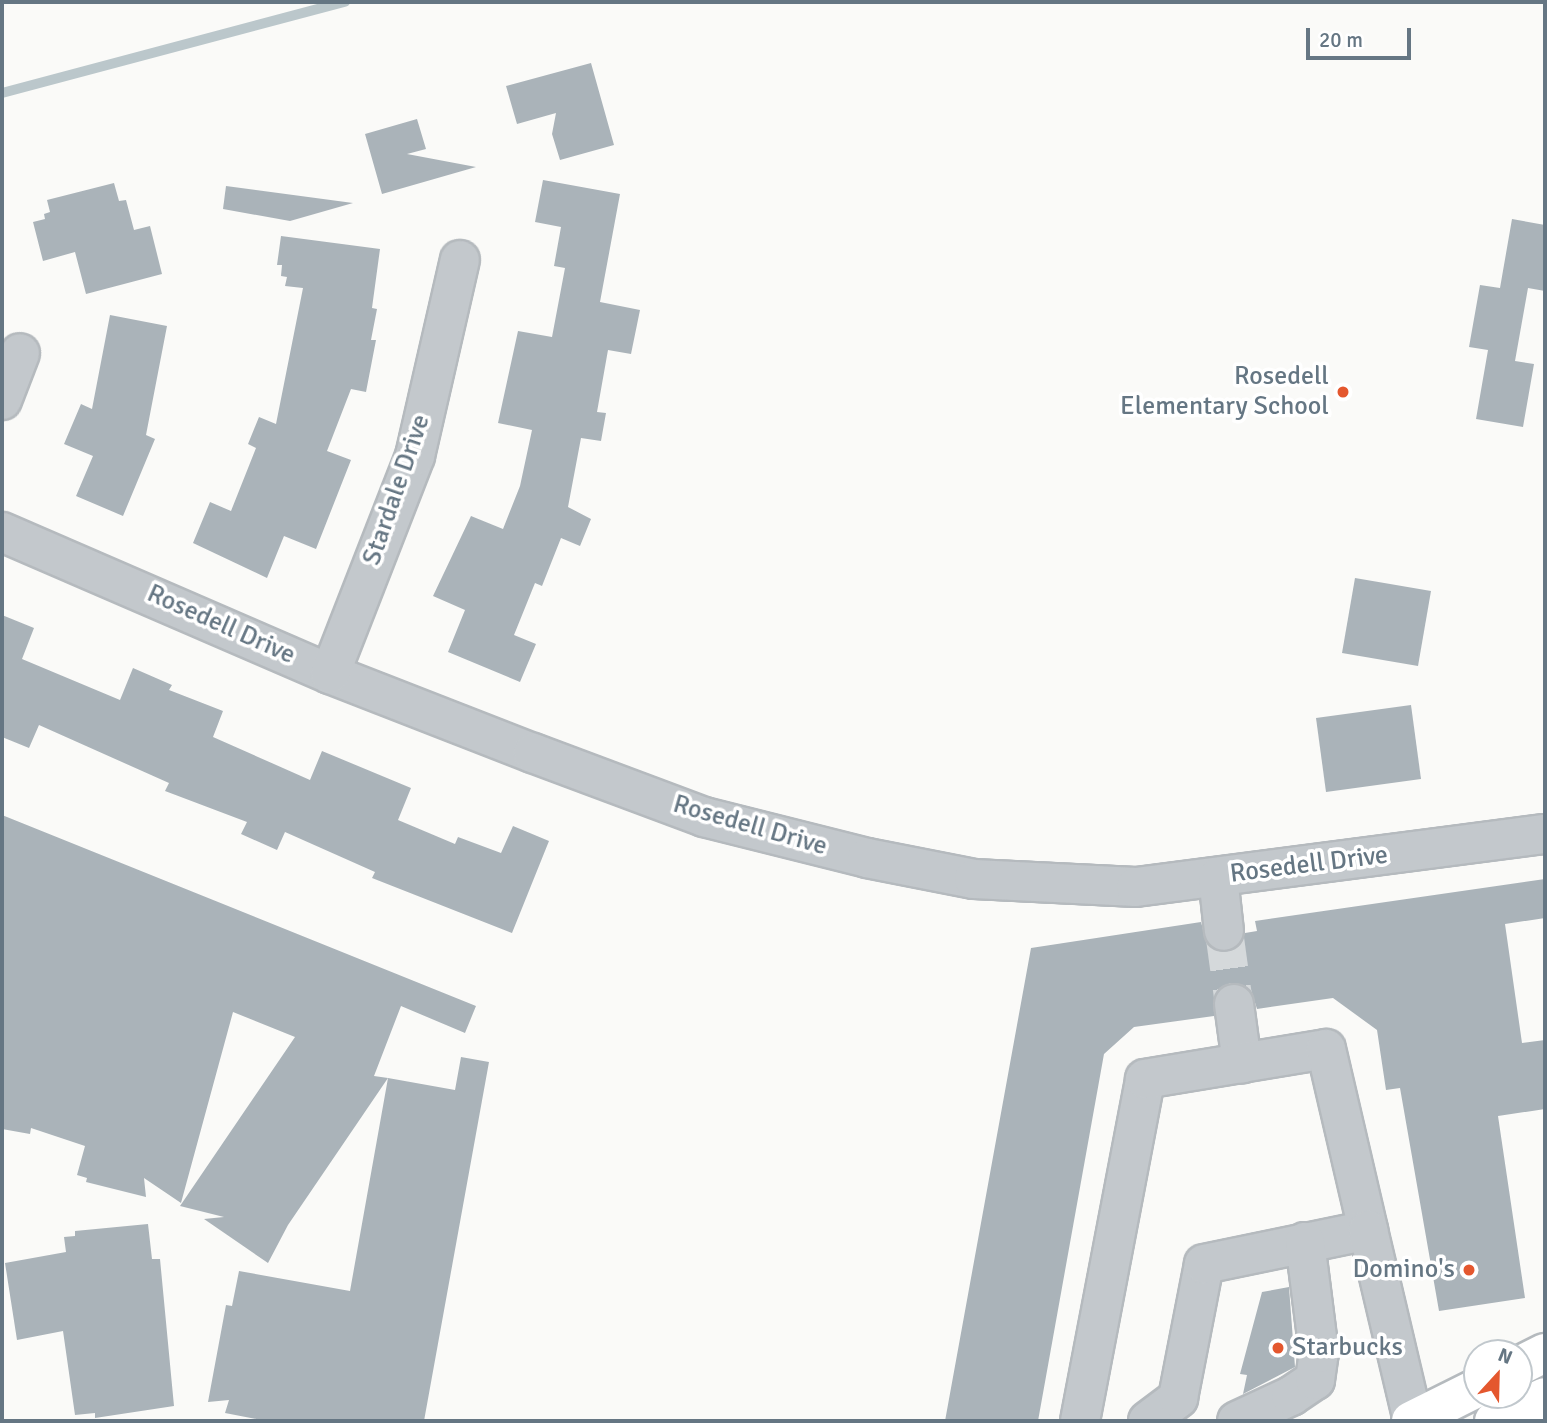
<!DOCTYPE html>
<html>
<head>
<meta charset="utf-8">
<style>
	body { margin:0 }
	#map { position:relative; width:1547px; height:1423px; overflow:hidden; background:#fafaf8; font-family:Signika,sans-serif }
	div>[style] { position:absolute }
	.stream>* { height:10px; margin:-5px; padding:0 5px; transform-origin:5px; border-radius:5px; background:#bbc7cb }
	.building>* { inset:0; background:#aab3b9 }
	.minor-tunnel>* { height:38px; margin-top:-19px; transform-origin:0; background:repeating-linear-gradient(90deg,#d5d9db 0 38px,transparent 0 57px) }
	.roads { filter:drop-shadow(2px 0 #b5babe) drop-shadow(-2px 0 #b5babe) drop-shadow(0 2px #b5babe) drop-shadow(0 -2px #b5babe) }
	.minor>* { height:38px; margin:-19px; padding:0 19px; transform-origin:19px; border-radius:19px; background:#c3c8cc }
	.major>* { height:38px; margin:-19px; padding:0 19px; transform-origin:19px; border-radius:19px; background:#fff }
	.dots>* { width:19px; height:19px; translate:-50% -50%; box-sizing:border-box; border:4px solid #fff; border-radius:50% }
	span { translate:-50% -50%; white-space:nowrap; text-align:center; line-height:1.15; -webkit-text-stroke:7px #fff; paint-order:stroke }
	.poi-label { font-size:26px; color:#657683 }
	.right { translate:-100% -50%; text-align:right }
	.left { translate:0 -50%; text-align:left }
	.street-label { font-size:26px; color:#657683 }
	.frame { position:absolute; inset:0; border:4px solid #657683; pointer-events:none }
	.north { position:absolute; left:1463px; top:1339px; width:70px; height:70px; box-sizing:border-box; background:#fff; border:2px solid #c1c8cd; border-radius:50%; rotate:22deg; font-size:19px; font-weight:700; line-height:28px; text-align:center; color:#657683 }
	.north::after { content:''; display:block; margin:auto; width:24px; height:32px; background:#e4572e; clip-path:polygon(50% 0,100% 100%,50% 72%,0 100%) }
	.scale { position:absolute; left:1306px; top:28px; width:105px; height:32px; box-sizing:border-box; border:4px solid #657683; border-top:0; padding-left:9px; font-size:21px; line-height:24px; white-space:nowrap; color:#657683; -webkit-text-stroke:5px #fff; paint-order:stroke }
</style>
</head>
<body>
<div id="map">
	<div class="stream">
		<div style="left:2px;top:93px;width:355px;rotate:-14.9deg"></div>
	</div>
	<div class="building">
		<div style="clip-path:polygon(591px 63px,614px 145px,560px 160px,552px 134px,556px 113px,517px 124px,506px 86px)"></div>
		<div style="clip-path:polygon(417px 119px,426px 149px,407px 154px,476px 167px,382px 194px,365px 134px)"></div>
		<div style="clip-path:polygon(543px 180px,620px 194px,600px 302px,640px 310px,631px 354px,608px 350px,597px 412px,606px 413px,601px 441px,581px 438px,568px 507px,591px 519px,580px 546px,561px 538px,542px 586px,535px 583px,514px 635px,536px 644px,520px 682px,448px 652px,465px 610px,433px 596px,471px 516px,503px 529px,520px 486px,532px 430px,498px 423px,518px 331px,552px 337px,565px 268px,554px 266px,561px 227px,535px 222px)"></div>
		<div style="clip-path:polygon(114px 183px,119px 201px,126px 200px,134px 230px,150px 226px,162px 274px,86px 294px,75px 252px,43px 261px,33px 222px,45px 219px,44px 214px,50px 212px,47px 200px)"></div>
		<div style="clip-path:polygon(226px 186px,353px 203px,290px 221px,223px 209px)"></div>
		<div style="clip-path:polygon(1512px 219px,1545px 225px,1545px 291px,1528px 288px,1515px 361px,1534px 364px,1523px 427px,1476px 419px,1488px 350px,1469px 347px,1480px 285px,1500px 288px)"></div>
		<div style="clip-path:polygon(281px 236px,380px 249px,372px 308px,377px 309px,371px 340px,376px 340px,366px 392px,351px 389px,327px 451px,351px 460px,316px 549px,284px 536px,267px 578px,193px 543px,210px 502px,231px 511px,256px 448px,248px 444px,259px 417px,276px 424px,303px 288px,285px 286px,287px 277px,281px 276px,282px 265px,277px 265px)"></div>
		<div style="clip-path:polygon(110px 315px,167px 326px,146px 435px,155px 439px,123px 516px,76px 496px,93px 456px,64px 444px,81px 404px,92px 409px)"></div>
		<div style="clip-path:polygon(1355px 578px,1431px 591px,1418px 666px,1342px 653px)"></div>
		<div style="clip-path:polygon(2px 615px,34px 628px,22px 659px,120px 700px,133px 668px,172px 685px,169px 690px,223px 711px,213px 737px,310px 780px,322px 751px,411px 788px,398px 820px,455px 844px,458px 837px,501px 853px,513px 826px,549px 841px,512px 933px,372px 878px,375px 872px,285px 832px,277px 850px,241px 834px,247px 822px,165px 791px,169px 783px,39px 725px,29px 748px,2px 737px)"></div>
		<div style="clip-path:polygon(1411px 705px,1421px 779px,1326px 792px,1316px 718px)"></div>
		<div style="clip-path:polygon(2px 815px,476px 1006px,465px 1033px,401px 1006px,374px 1076px,388px 1078px,288px 1225px,268px 1263px,204px 1219px,224px 1217px,180px 1206px,295px 1037px,233px 1012px,181px 1203px,144px 1178px,146px 1197px,86px 1182px,87px 1178px,77px 1175px,85px 1146px,31px 1128px,30px 1134px,2px 1129px)"></div>
		<div style="clip-path:polygon(1545px 879px,1545px 918px,1505px 924px,1522px 1043px,1545px 1040px,1545px 1109px,1498px 1116px,1525px 1298px,1439px 1311px,1400px 1088px,1386px 1090px,1377px 1030px,1333px 998px,1257px 1009px,1251px 990px,1230px 983px,1214px 995px,1214px 1016px,1134px 1027px,1104px 1054px,1038px 1421px,945px 1421px,1031px 948px,1201px 922px,1207px 944px,1227px 953px,1237px 948px,1245px 933px,1257px 931px,1255px 921px)"></div>
		<div style="clip-path:polygon(461px 1057px,489px 1062px,424px 1421px,267px 1421px,225px 1413px,229px 1400px,208px 1402px,226px 1305px,232px 1306px,239px 1271px,350px 1291px,388px 1078px,455px 1090px)"></div>
		<div style="clip-path:polygon(148px 1224px,152px 1259px,160px 1259px,174px 1406px,95px 1418px,95px 1413px,75px 1415px,63px 1331px,17px 1340px,5px 1263px,66px 1252px,64px 1237px,75px 1236px,75px 1231px)"></div>
		<div style="clip-path:polygon(1289px 1287px,1295px 1367px,1243px 1394px,1247px 1375px,1240px 1374px,1262px 1292px)"></div>
	</div>
	<div class="minor-tunnel">
		<div style="left:1224px;top:931px;width:74px;rotate:82.2deg"></div>
	</div>
	<div class="roads">
		<div class="minor">
			<div style="left:2px;top:400px;width:50px;rotate:-69deg"></div>
			<div style="left:2px;top:532px;width:357px;rotate:23.4deg"></div>
			<div style="left:330px;top:674px;width:218px;rotate:21.3deg"></div>
			<div style="left:533px;top:753px;width:183px;rotate:20.5deg"></div>
			<div style="left:704px;top:817px;width:168px;rotate:14.1deg"></div>
			<div style="left:867px;top:858px;width:109px;rotate:11.1deg"></div>
			<div style="left:974px;top:879px;width:162px;rotate:2.8deg"></div>
			<div style="left:1136px;top:887px;width:412px;rotate:-7.4deg"></div>
			<div style="left:330px;top:674px;width:234px;rotate:-68.7deg"></div>
			<div style="left:415px;top:456px;width:201px;rotate:-77.1deg"></div>
			<div style="left:1218px;top:877px;width:54px;rotate:83.7deg"></div>
			<div style="left:1234px;top:1004px;width:60px;rotate:82.3deg"></div>
			<div style="left:1080px;top:1421px;width:348px;rotate:-79.2deg"></div>
			<div style="left:1145px;top:1079px;width:183px;rotate:-9.4deg"></div>
			<div style="left:1326px;top:1049px;width:186px;rotate:76.9deg"></div>
			<div style="left:1148px;top:1421px;width:38px;rotate:-37deg"></div>
			<div style="left:1178px;top:1398px;width:136px;rotate:-79deg"></div>
			<div style="left:1204px;top:1264px;width:167px;rotate:-11.7deg"></div>
			<div style="left:1368px;top:1230px;width:195px;rotate:76.7deg"></div>
			<div style="left:1237px;top:1421px;width:60px;rotate:-24.8deg"></div>
			<div style="left:1291px;top:1396px;width:29px;rotate:-34deg"></div>
			<div style="left:1315px;top:1380px;width:27px;rotate:-82deg"></div>
			<div style="left:1319px;top:1353px;width:112px;rotate:-97.2deg"></div>
		</div>
		<div class="major">
			<div style="left:1519px;top:1366px;width:29px;rotate:-27deg"></div>
			<div style="left:1411px;top:1421px;width:74px;rotate:-26.6deg"></div>
			<div style="left:1494px;top:1421px;width:56px;rotate:-25.2deg"></div>
		</div>
	</div>
	<div class="dots">
		<div style="left:1343px;top:392px;background:#e4572e"></div>
		<div style="left:1469px;top:1270px;background:#e4572e"></div>
		<div style="left:1278px;top:1348px;background:#e4572e"></div>
	</div>
	<div class="poi-label">
		<span class="right" style="left:1329px;top:392px">Rosedell<br>Elementary School</span>
		<span class="right" style="left:1455px;top:1270px">Domino's</span>
		<span class="left" style="left:1292px;top:1348px">Starbucks</span>
	</div>
	<div class="street-label">
		<span style="left:397px;top:490px;rotate:-71deg">Stardale Drive</span>
		<span style="left:221px;top:625px;rotate:24deg">Rosedell Drive</span>
		<span style="left:750px;top:826px;rotate:16deg">Rosedell Drive</span>
		<span style="left:1309px;top:865px;rotate:-7deg">Rosedell Drive</span>
	</div>
	<div class="frame"></div>
	<div class="north">N</div>
	<div class="scale">20 m</div>
</div>
</body>
</html>
